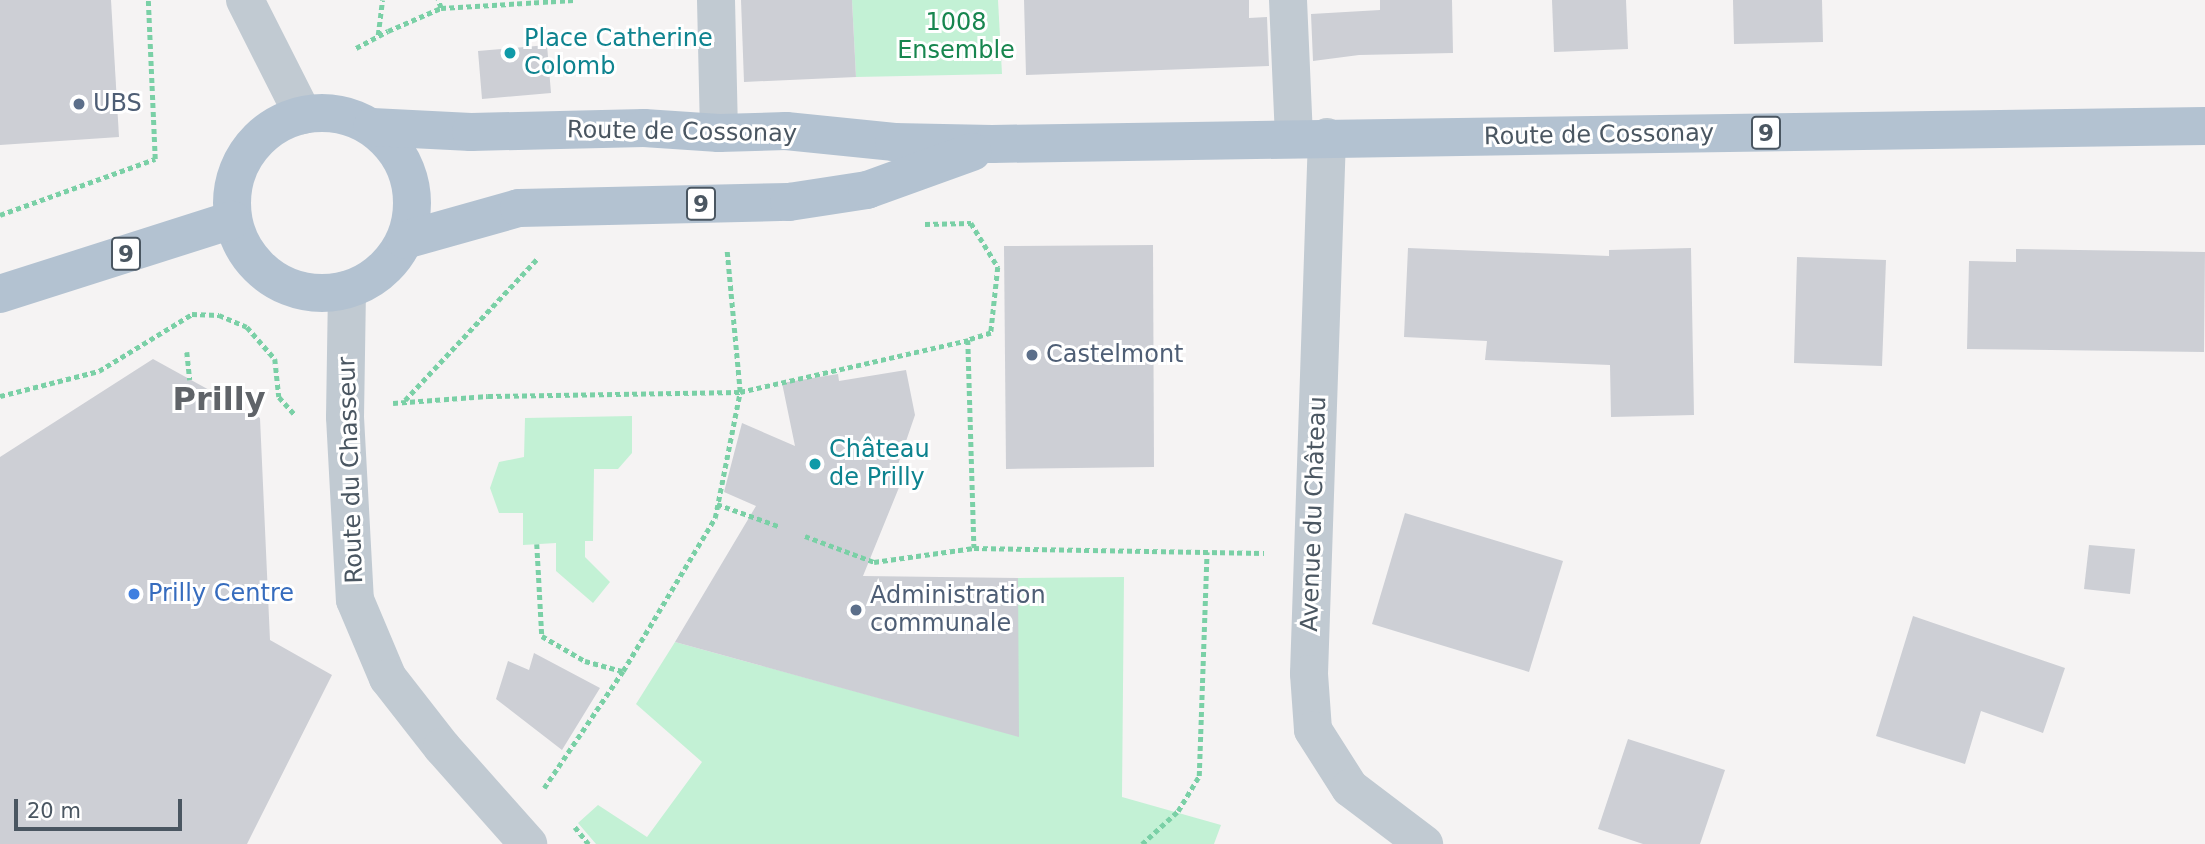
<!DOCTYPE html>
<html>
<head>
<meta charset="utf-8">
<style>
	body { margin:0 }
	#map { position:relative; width:2205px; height:844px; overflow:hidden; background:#f5f3f3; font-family:"DejaVu Sans",sans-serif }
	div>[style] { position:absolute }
	.green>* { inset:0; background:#c3f1d5 }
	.building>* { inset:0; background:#cdcfd5 }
	.path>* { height:4.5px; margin-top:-2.25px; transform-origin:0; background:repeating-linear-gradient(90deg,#7ad0a6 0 5px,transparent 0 8.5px) }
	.minor>* { height:38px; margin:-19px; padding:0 19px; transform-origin:19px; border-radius:19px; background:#c1cad2 }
	.tertiary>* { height:38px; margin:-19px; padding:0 19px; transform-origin:19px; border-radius:19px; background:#c1cad2 }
	.primary>* { height:38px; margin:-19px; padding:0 19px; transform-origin:19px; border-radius:19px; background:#b3c2d1 }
	.primary>.ring { margin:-19px; padding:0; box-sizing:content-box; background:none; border:38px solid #b3c2d1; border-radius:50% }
	.dots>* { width:19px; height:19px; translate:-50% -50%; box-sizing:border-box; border:4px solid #fff; border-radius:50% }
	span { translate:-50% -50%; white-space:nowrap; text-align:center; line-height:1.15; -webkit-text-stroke:6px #fff; paint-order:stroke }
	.shield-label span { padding:2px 5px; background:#fff; border:2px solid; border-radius:5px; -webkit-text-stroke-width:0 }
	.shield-label { font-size:23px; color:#4a5661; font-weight:700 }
	.park-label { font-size:24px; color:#17864f }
	.culture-label { font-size:24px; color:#0d838f }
	.left { translate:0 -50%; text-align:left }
	.service-label { font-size:24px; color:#4e5e75 }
	.street-label { font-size:24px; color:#4a5661 }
	.shop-label { font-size:24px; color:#366cbe }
	.district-label { font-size:32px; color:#5f6368; font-weight:700 }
	.scale { position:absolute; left:14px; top:799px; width:168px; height:32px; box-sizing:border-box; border:4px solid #4a5661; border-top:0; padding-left:9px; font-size:21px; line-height:24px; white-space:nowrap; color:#4a5661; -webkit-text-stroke:5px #fff; paint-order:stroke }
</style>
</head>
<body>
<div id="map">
	<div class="green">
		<div style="clip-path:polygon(852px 0,998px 0,1002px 74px,856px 77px)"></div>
		<div style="clip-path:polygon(632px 416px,632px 453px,618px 469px,594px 469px,593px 541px,585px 541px,585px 557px,610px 582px,593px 603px,556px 571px,556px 543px,523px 545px,523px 513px,499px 513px,490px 488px,499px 462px,524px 457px,525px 418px)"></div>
		<div style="clip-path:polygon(1124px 577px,1122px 797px,1221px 825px,1214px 844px,596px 844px,578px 823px,598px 805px,647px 837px,702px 762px,636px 704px,675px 642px,1018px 736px,1018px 578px)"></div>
	</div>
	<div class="building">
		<div style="clip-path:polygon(0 0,111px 0,119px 137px,0 145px)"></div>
		<div style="clip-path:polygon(741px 0,852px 0,856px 77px,744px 82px)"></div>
		<div style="clip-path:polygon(1024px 0,1249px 0,1249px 18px,1267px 17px,1269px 66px,1026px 75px)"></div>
		<div style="clip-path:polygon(1380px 0,1452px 0,1453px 53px,1359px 55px,1313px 61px,1311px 14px,1380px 10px)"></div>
		<div style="clip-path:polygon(1552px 0,1626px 0,1628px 49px,1554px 52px)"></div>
		<div style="clip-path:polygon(1733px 0,1822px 0,1823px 42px,1734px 44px)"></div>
		<div style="clip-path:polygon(547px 45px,551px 93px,482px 99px,478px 51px)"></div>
		<div style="clip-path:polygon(1153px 245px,1154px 467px,1006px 469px,1004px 246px)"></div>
		<div style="clip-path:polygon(1408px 248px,1609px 256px,1609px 250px,1691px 248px,1694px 415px,1611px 417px,1610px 365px,1485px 360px,1487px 341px,1404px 337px)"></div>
		<div style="clip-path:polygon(2016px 249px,2205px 252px,2204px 352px,1967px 349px,1969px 261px,2016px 262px)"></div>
		<div style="clip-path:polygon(1797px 257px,1886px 260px,1882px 366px,1794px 363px)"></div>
		<div style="clip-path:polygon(153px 359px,260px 418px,270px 640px,332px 675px,247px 844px,0 844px,0 457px)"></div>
		<div style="clip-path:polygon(906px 370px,915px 415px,892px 482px,900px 485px,863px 576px,1018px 578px,1019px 737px,675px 642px,756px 506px,724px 492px,742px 423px,795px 446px,782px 383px,838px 374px,839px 381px)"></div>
		<div style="clip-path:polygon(1405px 513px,1563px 561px,1529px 672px,1372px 624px)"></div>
		<div style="clip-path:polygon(2089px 545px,2135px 549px,2130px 594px,2084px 589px)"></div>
		<div style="clip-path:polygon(1913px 616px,2065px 668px,2043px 733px,1981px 711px,1965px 764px,1876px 736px)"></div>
		<div style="clip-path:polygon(534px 653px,600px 688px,562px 750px,496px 699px,508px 661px,529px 670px)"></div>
		<div style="clip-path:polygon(1628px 739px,1725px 770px,1700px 844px,1643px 844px,1598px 829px)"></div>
	</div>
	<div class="path">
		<div style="left:441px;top:8px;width:133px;rotate:-3.4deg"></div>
		<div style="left:378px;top:35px;width:35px;rotate:-83deg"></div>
		<div style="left:356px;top:48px;width:36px;rotate:-28deg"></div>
		<div style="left:388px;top:31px;width:58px;rotate:-23.5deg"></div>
		<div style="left:441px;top:8px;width:9px;rotate:-111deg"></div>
		<div style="left:0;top:215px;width:165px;rotate:-19.9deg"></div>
		<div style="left:155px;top:159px;width:159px;rotate:-92.5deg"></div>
		<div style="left:925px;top:224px;width:46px;rotate:-1.2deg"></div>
		<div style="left:971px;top:223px;width:52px;rotate:58.5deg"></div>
		<div style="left:998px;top:267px;width:66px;rotate:96.1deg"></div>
		<div style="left:991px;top:333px;width:24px;rotate:163deg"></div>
		<div style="left:187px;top:352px;width:28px;rotate:84deg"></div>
		<div style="left:0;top:396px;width:102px;rotate:-14.2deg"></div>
		<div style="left:99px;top:371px;width:109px;rotate:-31.5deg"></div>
		<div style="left:192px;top:314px;width:27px;rotate:2deg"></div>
		<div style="left:219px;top:315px;width:30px;rotate:23deg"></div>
		<div style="left:247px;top:327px;width:43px;rotate:48.8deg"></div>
		<div style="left:275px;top:359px;width:38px;rotate:84deg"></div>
		<div style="left:279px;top:397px;width:24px;rotate:48deg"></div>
		<div style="left:405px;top:400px;width:195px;rotate:-46.9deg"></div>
		<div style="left:393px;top:403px;width:95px;rotate:-4.2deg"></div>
		<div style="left:488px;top:396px;width:252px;rotate:-0.9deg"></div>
		<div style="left:740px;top:392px;width:234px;rotate:-12.8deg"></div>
		<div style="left:968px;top:340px;width:208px;rotate:88.3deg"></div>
		<div style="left:974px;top:548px;width:290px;rotate:1deg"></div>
		<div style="left:717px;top:504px;width:65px;rotate:19.8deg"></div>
		<div style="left:805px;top:536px;width:74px;rotate:20.6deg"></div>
		<div style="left:874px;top:562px;width:101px;rotate:-8deg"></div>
		<div style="left:537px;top:544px;width:92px;rotate:86.9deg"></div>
		<div style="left:542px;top:636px;width:50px;rotate:30.2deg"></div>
		<div style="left:585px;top:661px;width:38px;rotate:15deg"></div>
		<div style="left:544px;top:788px;width:141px;rotate:-56deg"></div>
		<div style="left:623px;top:671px;width:179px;rotate:-59deg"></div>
		<div style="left:715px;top:518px;width:128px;rotate:-78.8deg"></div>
		<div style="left:740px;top:392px;width:142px;rotate:-95.3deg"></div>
		<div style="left:575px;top:827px;width:22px;rotate:51deg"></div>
		<div style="left:1142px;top:844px;width:49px;rotate:-42.5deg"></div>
		<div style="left:1178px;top:811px;width:41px;rotate:-59deg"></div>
		<div style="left:1199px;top:776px;width:224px;rotate:-88deg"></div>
	</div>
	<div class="minor">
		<div style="left:716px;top:0;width:133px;rotate:88.7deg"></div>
		<div style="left:1288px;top:0;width:138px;rotate:87.5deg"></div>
		<div style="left:1327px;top:137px;width:537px;rotate:91.92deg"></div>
		<div style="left:1309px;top:674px;width:56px;rotate:85.9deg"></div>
		<div style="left:1313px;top:730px;width:69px;rotate:57.5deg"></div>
		<div style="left:1350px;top:788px;width:93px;rotate:37.1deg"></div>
	</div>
	<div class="tertiary">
		<div style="left:245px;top:0;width:129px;rotate:63.2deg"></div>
		<div style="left:347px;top:290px;width:127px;rotate:90.9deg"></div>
		<div style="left:345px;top:417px;width:183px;rotate:86.9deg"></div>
		<div style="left:355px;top:600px;width:85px;rotate:67.1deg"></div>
		<div style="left:388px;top:678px;width:88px;rotate:52deg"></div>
		<div style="left:442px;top:747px;width:130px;rotate:48.4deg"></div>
	</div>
	<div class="primary">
		<div class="ring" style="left:232px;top:113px;width:142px;height:142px"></div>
		<div style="left:372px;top:127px;width:99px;rotate:2.9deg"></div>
		<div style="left:471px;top:132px;width:173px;rotate:-1.3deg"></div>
		<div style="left:644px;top:128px;width:75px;rotate:3.8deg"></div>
		<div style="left:719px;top:133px;width:67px;rotate:-1.7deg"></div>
		<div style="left:786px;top:131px;width:109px;rotate:5.8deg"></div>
		<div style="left:894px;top:142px;width:98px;rotate:1.2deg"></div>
		<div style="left:992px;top:144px;width:1213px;rotate:-0.85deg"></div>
		<div style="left:405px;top:240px;width:118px;rotate:-15.7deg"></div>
		<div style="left:519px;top:208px;width:270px;rotate:-1.3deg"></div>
		<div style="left:789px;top:202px;width:79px;rotate:-8.7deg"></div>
		<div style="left:867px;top:190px;width:112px;rotate:-19.9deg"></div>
		<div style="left:0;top:294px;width:244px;rotate:-17.7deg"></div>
	</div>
	<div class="dots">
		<div style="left:510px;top:53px;background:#0f9aa8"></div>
		<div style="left:79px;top:104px;background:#5c6f8a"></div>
		<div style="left:1032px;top:355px;background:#5c6f8a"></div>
		<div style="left:815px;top:464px;background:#0f9aa8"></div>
		<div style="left:134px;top:594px;background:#3f7fe0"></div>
		<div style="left:856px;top:610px;background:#5c6f8a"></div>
	</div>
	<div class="shield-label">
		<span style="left:1766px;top:133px">9</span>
		<span style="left:701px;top:204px">9</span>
		<span style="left:126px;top:254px">9</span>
	</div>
	<div class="park-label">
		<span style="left:956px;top:37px">1008<br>Ensemble</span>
	</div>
	<div class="culture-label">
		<span class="left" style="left:524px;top:53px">Place Catherine<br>Colomb</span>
		<span class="left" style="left:829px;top:464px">Château<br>de Prilly</span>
	</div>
	<div class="service-label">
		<span class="left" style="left:93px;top:104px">UBS</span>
		<span class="left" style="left:1046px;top:355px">Castelmont</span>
		<span class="left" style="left:870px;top:610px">Administration<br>communale</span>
	</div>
	<div class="street-label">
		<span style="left:682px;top:132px;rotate:1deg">Route de Cossonay</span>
		<span style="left:1599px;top:135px;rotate:-1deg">Route de Cossonay</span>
		<span style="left:351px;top:470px;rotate:-92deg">Route du Chasseur</span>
		<span style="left:1314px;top:514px;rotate:-88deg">Avenue du Château</span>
	</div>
	<div class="shop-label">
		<span class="left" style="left:148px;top:594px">Prilly Centre</span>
	</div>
	<div class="district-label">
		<span style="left:219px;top:399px">Prilly</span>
	</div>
	<div class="scale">20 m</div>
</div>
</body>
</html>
